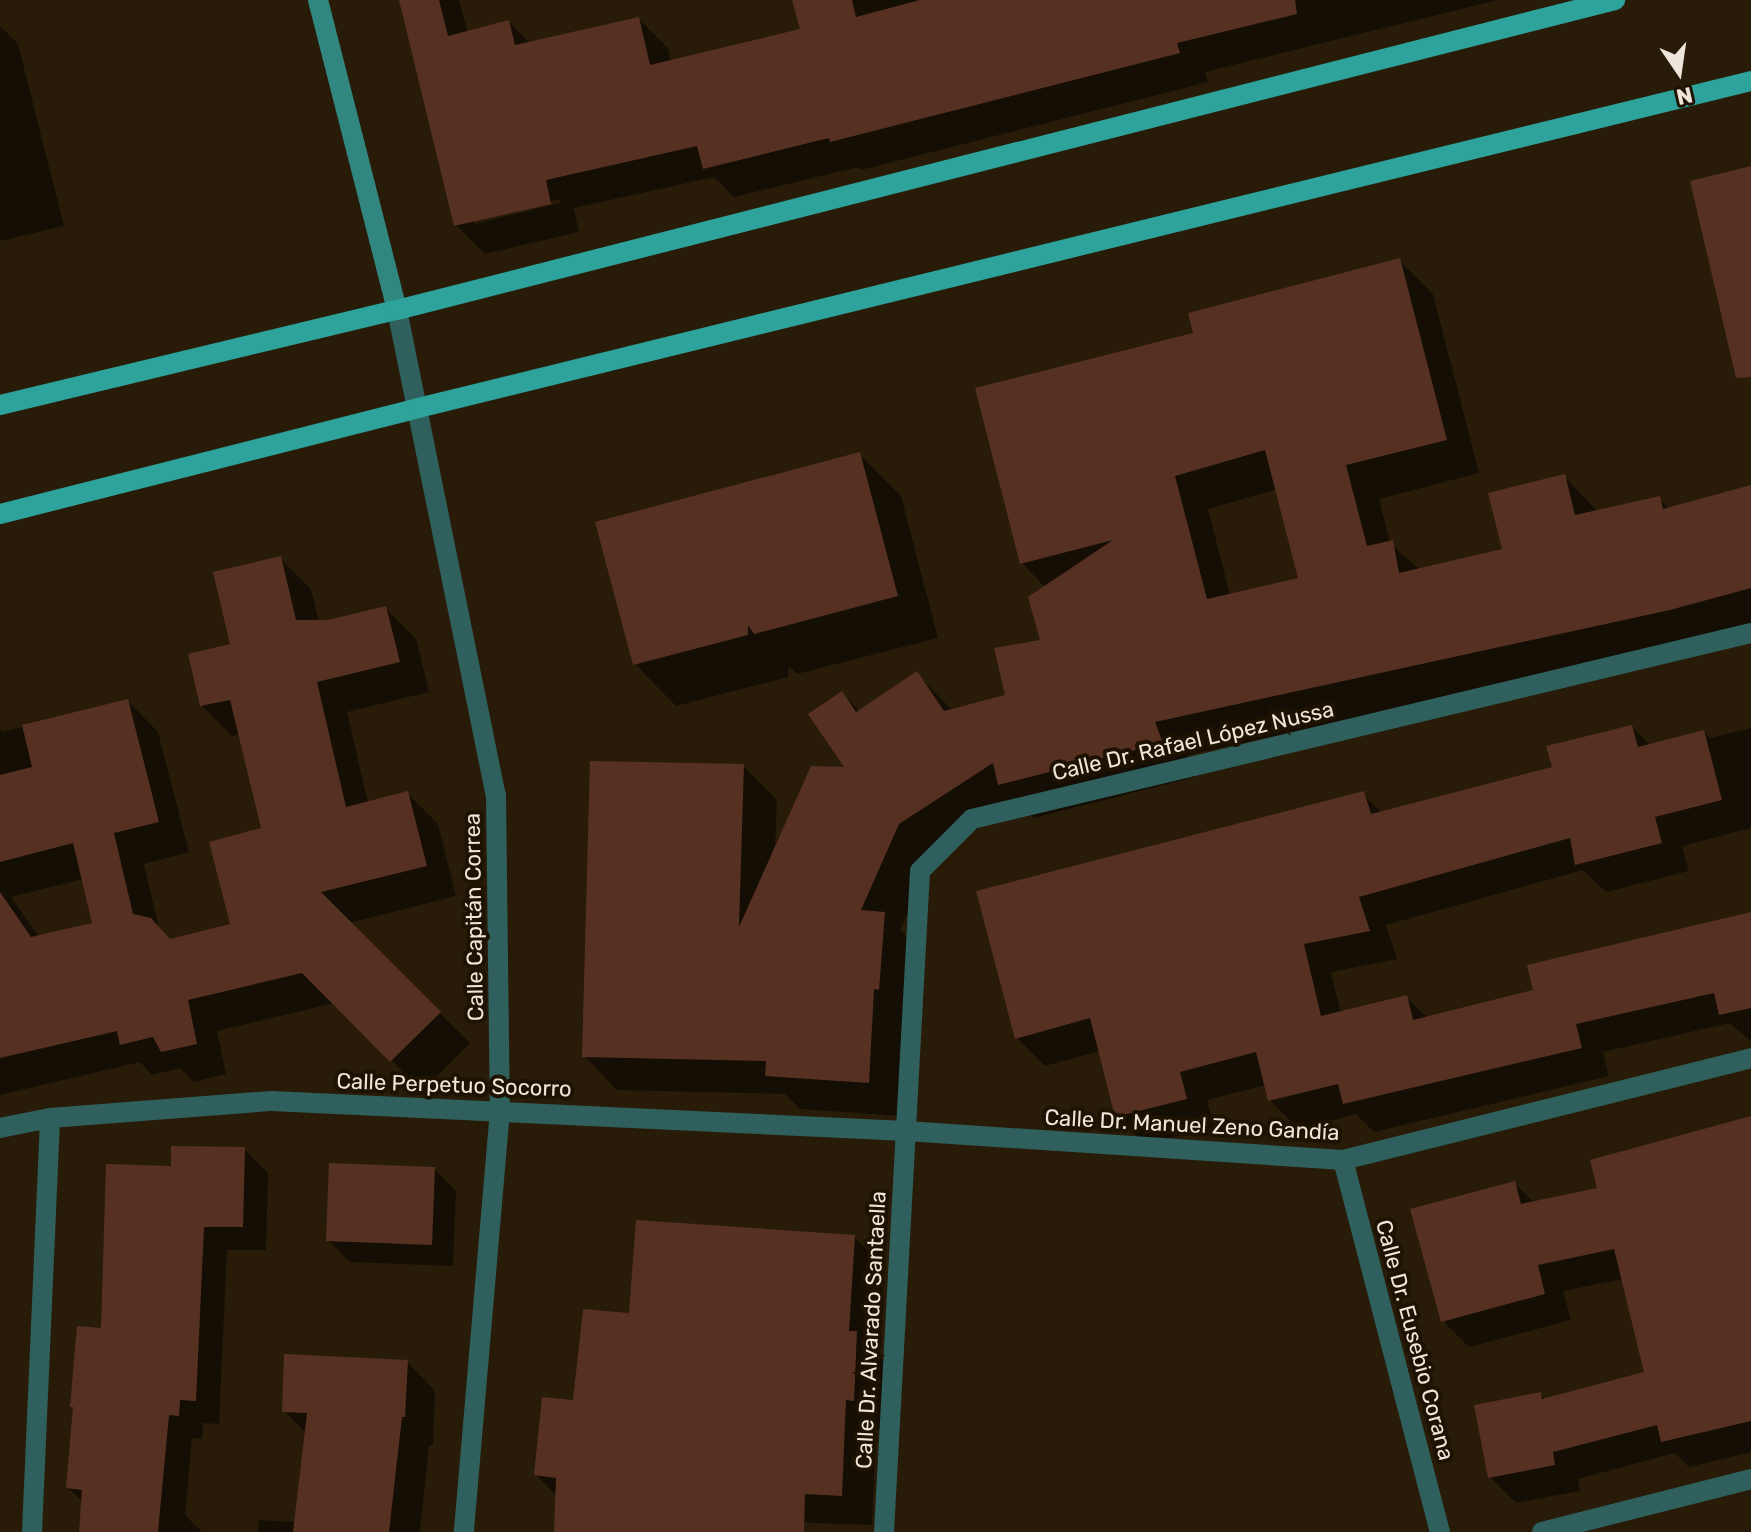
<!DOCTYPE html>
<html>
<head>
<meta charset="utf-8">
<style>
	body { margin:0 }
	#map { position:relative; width:1751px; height:1532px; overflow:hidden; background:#281c09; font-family:Rubik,sans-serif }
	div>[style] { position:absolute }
	.shadow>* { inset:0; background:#0007 }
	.building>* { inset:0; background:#563122 }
	.street>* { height:20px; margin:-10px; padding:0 10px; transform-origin:10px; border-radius:10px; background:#2f605d }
	.secondary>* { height:20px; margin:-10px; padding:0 10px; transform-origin:10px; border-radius:10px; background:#318680 }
	.primary>* { height:20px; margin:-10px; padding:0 10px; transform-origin:10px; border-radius:10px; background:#2da39b }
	span { translate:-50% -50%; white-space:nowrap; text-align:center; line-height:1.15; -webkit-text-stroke:8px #1e1302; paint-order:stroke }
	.street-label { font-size:22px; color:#eee6da }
	.north { position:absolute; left:1639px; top:32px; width:80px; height:80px; -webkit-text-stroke:6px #1e1302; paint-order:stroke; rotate:167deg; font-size:22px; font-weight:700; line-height:32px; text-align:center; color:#eee6da }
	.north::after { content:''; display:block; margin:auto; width:28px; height:36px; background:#eee6da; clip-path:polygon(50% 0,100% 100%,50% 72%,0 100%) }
</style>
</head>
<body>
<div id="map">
	<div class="shadow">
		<div style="clip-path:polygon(evenodd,401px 0,459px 0,468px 33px,509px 22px,530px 43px,639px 19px,668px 48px,671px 62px,803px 30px,794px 0,1498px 0,1205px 72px,1208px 82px,861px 170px,858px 167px,734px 197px,714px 177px,574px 208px,579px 232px,485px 254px,456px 225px,401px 0,560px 199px,561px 203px,474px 224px,474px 219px,560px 199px)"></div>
		<div style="clip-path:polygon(0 26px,18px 44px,64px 226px,0 241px)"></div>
		<div style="clip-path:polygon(evenodd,1400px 261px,1433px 294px,1479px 473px,1379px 499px,1390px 543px,1420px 570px,1504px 551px,1564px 476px,1598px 512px,1659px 499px,1670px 509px,1751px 487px,1751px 631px,1188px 755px,1195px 777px,1034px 818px,1018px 802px,933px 858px,900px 930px,918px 948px,902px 1116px,800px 1109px,785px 1094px,617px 1090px,584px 1056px,743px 766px,777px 800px,775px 850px,847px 769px,842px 693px,860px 712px,917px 674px,953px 711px,1008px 697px,1042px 641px,1046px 588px,1022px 563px,1195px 334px,1400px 261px,1277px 489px,1300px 579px,1230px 595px,1208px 509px,1277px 489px)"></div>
		<div style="clip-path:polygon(859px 454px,901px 496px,938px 638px,797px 674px,789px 666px,788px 677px,676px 706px,635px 664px)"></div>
		<div style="clip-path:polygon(evenodd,280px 558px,311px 589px,319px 622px,385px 608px,416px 639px,429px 692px,347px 712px,368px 803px,407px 793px,438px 824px,456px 896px,349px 923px,470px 1043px,422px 1091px,335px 1003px,217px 1031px,226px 1074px,194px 1082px,180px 1068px,152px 1075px,140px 1062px,0 1095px,0 729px,3px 732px,128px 701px,158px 732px,189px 852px,144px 864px,159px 928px,171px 941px,233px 926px,264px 830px,240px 734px,232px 736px,202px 706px,280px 558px,84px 879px,94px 924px,39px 937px,11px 897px,84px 879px)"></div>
		<div style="clip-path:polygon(1632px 727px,1651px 746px,1704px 732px,1710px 738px,1751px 728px,1751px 828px,1682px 846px,1689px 871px,1606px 892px,1583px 870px,1386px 925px,1397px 959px,1331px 972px,1341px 1013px,1406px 997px,1428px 1018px,1536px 992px,1751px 914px,1751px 1042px,1730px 1023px,1603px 1052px,1609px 1076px,1374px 1132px,1356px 1114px,1298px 1129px,1270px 1100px,1266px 1085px,1207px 1100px,1214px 1127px,1145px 1144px,1116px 1116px,1100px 1051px,1045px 1066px,1017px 1038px,1363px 794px,1382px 813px,1555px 768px)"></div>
		<div style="clip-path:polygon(1751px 1118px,1751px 1452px,1689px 1467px,1675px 1453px,1578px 1479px,1580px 1491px,1516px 1503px,1490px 1477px,1541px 1395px,1546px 1400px,1646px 1374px,1623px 1279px,1563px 1291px,1571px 1320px,1469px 1347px,1443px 1321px,1514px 1183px,1535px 1203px,1600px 1189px)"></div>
		<div style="clip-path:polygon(244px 1149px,268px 1173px,266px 1250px,227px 1250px,219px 1424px,203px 1423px,202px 1439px,192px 1438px,185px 1515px,202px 1532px,81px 1532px,83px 1502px,68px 1488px,75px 1409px,72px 1406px,103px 1330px,173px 1168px)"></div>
		<div style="clip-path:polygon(434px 1169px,456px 1191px,453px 1266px,350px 1262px,328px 1240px)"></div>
		<div style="clip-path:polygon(854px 1237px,885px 1267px,879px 1356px,887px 1363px,883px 1430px,876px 1430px,872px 1525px,706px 1519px,705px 1532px,556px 1532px,558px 1497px,536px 1475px,575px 1402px,630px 1315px)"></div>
		<div style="clip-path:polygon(407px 1362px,435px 1391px,433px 1445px,429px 1445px,420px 1532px,258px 1532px,259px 1520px,296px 1522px,307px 1434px,284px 1411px)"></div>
	</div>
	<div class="building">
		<div style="clip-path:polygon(399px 0,439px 0,448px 36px,509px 20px,515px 45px,639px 17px,650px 65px,800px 29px,792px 0,852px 0,856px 17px,920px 0,1295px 0,1297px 14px,1177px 43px,1180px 53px,830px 142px,829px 138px,703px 169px,697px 146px,546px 180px,551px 204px,454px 226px)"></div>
		<div style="clip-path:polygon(1751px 166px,1751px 377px,1736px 378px,1690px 181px)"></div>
		<div style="clip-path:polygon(evenodd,1400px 258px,1447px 440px,1346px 465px,1367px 546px,1393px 540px,1399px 573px,1502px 549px,1488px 493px,1565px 474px,1575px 515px,1660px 496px,1663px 509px,1751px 485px,1751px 588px,1670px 610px,1155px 722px,1163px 743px,998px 785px,993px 763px,899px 824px,861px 910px,885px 912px,879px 990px,874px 989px,869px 1083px,765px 1076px,766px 1061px,582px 1057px,590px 761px,744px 764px,739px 927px,811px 766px,844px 767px,808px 714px,842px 691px,856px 712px,917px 671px,944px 711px,1005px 695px,994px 648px,1040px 640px,1028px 597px,1113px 540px,1020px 564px,975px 388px,1193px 333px,1188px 313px,1400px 258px,1265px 450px,1298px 578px,1207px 599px,1175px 476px,1265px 450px)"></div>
		<div style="clip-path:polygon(860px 452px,898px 596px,754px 634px,748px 625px,748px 635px,633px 665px,595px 522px)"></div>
		<div style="clip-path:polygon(281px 556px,296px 620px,328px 620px,386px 606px,400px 662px,317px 682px,346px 807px,408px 791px,427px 866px,321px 892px,441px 1012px,390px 1062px,302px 973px,188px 1000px,197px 1044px,161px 1052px,153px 1037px,120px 1045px,117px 1031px,0 1058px,0 892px,31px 937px,92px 923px,73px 843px,0 862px,0 775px,32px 767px,22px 725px,128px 699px,159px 822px,114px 833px,133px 914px,151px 918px,170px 939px,230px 924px,209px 842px,261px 828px,230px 700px,200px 706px,188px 654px,230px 644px,213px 572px)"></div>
		<div style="clip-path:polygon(1632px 725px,1638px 747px,1704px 730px,1722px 800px,1655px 817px,1662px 843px,1575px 865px,1570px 838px,1359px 897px,1370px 931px,1304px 944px,1321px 1016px,1407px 995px,1413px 1020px,1533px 990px,1527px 965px,1751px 912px,1751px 1008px,1719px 1015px,1714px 993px,1576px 1024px,1582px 1048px,1343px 1104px,1338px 1084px,1268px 1101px,1256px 1052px,1180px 1072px,1187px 1099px,1115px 1117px,1090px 1018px,1015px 1039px,976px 891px,1364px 791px,1371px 814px,1552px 767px,1546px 746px)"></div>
		<div style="clip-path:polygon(1751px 1116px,1751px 1421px,1661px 1442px,1657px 1425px,1553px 1452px,1555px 1465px,1488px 1478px,1474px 1405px,1541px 1392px,1542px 1399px,1644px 1372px,1614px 1249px,1538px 1265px,1545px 1294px,1441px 1322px,1410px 1209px,1515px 1181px,1521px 1204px,1597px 1188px,1590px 1160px)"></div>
		<div style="clip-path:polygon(171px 1146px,245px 1147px,243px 1227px,204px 1227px,196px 1401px,180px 1400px,179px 1416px,169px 1415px,158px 1532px,79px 1532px,82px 1490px,66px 1488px,73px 1407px,70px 1407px,77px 1326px,101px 1328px,106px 1164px,171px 1166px)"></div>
		<div style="clip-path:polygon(329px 1163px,435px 1167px,432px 1245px,326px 1241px)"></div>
		<div style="clip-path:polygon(636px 1220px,855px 1235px,849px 1331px,857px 1331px,854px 1401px,846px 1400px,842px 1496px,805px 1494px,804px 1532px,554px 1532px,556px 1478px,534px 1475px,542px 1397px,573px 1400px,583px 1309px,629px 1313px)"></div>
		<div style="clip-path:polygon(284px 1354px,408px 1360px,405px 1417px,402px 1417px,389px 1532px,293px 1532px,307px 1413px,282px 1412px)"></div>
	</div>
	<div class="street">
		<div style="left:397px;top:310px;width:495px;rotate:78.5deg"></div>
		<div style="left:496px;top:795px;width:315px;rotate:89.3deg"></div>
		<div style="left:500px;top:1110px;width:424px;rotate:94.9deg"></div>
		<div style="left:0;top:1128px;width:51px;rotate:-11.3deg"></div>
		<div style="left:50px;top:1118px;width:223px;rotate:-4.4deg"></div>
		<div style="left:272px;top:1101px;width:635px;rotate:2.71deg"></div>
		<div style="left:906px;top:1131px;width:438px;rotate:3.8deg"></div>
		<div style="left:1343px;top:1160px;width:421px;rotate:-14deg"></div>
		<div style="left:1343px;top:1160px;width:384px;rotate:75.4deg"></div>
		<div style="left:32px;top:1532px;width:414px;rotate:-87.5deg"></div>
		<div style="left:884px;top:1532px;width:662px;rotate:-86.88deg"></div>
		<div style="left:920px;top:871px;width:74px;rotate:-45deg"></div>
		<div style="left:972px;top:819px;width:801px;rotate:-13.43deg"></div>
		<div style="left:1542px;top:1532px;width:216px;rotate:-14.2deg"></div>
	</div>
	<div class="secondary">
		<div style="left:318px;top:0;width:320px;rotate:75.7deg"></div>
	</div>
	<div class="primary">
		<div style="left:0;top:405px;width:408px;rotate:-13.5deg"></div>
		<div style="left:397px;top:310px;width:1257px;rotate:-14.28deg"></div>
		<div style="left:0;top:514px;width:431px;rotate:-14.2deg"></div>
		<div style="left:418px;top:408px;width:1373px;rotate:-13.78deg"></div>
	</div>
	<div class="street-label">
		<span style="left:1193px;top:741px;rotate:-13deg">Calle Dr. Rafael López Nussa</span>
		<span style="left:474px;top:917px;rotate:-91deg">Calle Capitán Correa</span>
		<span style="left:454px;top:1085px;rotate:2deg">Calle Perpetuo Socorro</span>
		<span style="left:1192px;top:1125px;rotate:3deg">Calle Dr. Manuel Zeno Gandía</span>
		<span style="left:871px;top:1330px;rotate:-87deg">Calle Dr. Alvarado Santaella</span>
		<span style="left:1415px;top:1340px;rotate:75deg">Calle Dr. Eusebio Corana</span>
	</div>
	<div class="north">N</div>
</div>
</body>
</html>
